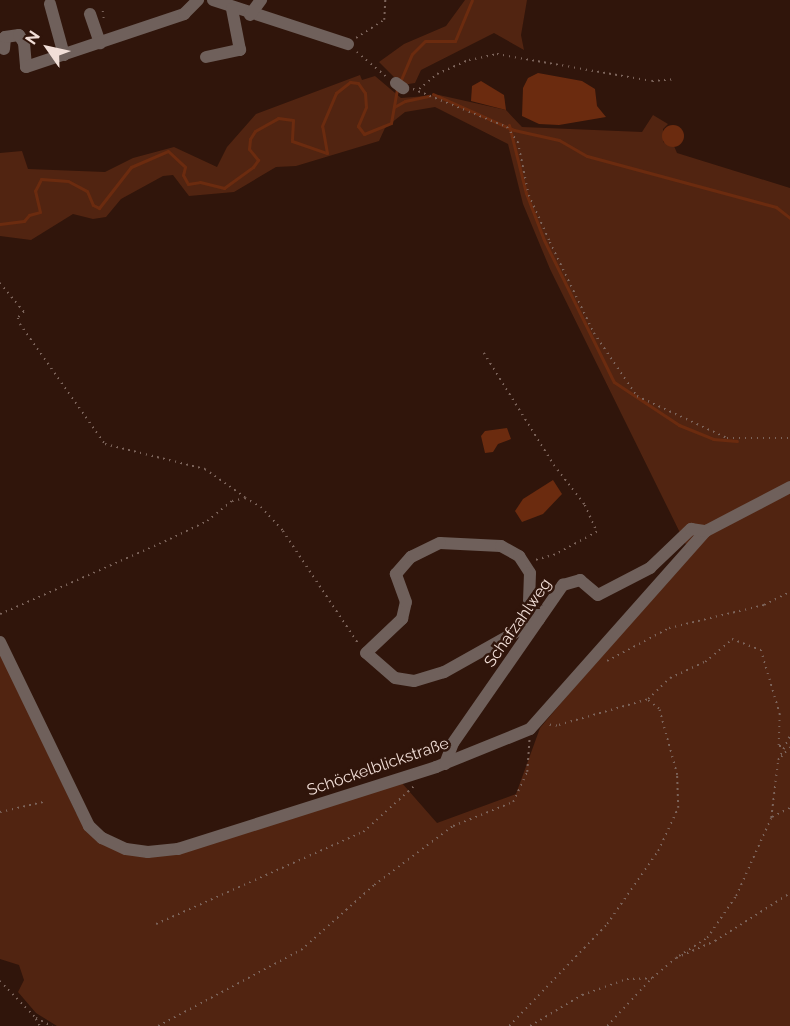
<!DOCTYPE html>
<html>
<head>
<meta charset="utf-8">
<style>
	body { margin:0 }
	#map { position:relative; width:790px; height:1026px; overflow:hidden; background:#30150b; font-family:Raleway,sans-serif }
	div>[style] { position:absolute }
	.green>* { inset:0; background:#512411 }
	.water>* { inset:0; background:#6b2b0f }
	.round { border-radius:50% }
	.stream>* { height:3px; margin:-1.5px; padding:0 1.5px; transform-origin:1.5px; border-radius:1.5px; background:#6b2b0f }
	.path>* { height:1.5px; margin-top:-0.75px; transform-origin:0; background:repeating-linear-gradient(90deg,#7c645b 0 1.5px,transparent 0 6px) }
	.minor>* { height:12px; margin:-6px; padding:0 6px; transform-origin:6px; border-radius:6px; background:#6f605b }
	span { translate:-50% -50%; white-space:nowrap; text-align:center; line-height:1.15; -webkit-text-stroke:5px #30150b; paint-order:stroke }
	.street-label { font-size:16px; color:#f1ded7 }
	.north { position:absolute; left:18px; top:18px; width:60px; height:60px; -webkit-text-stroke:4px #30150b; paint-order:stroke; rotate:304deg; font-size:16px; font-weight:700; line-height:24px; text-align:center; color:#f1ded7 }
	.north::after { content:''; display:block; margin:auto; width:21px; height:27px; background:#f1ded7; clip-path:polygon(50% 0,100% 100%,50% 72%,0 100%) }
</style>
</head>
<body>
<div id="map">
	<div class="green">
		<div style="clip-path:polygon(465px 0,527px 0,521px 35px,524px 50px,494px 33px,421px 70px,415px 83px,402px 85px,379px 62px,404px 44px,446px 26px)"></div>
		<div style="clip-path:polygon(360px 75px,362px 80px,375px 76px,401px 98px,439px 95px,506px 110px,522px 127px,642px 132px,653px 115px,668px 124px,663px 129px,663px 142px,674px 146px,677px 153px,790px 188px,790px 1026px,57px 1026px,36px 1013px,18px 992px,24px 980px,19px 965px,0 959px,0 651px,76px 813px,136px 856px,401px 782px,437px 823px,516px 794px,540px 728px,689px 551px,550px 269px,523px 204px,508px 144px,435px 107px,405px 112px,385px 128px,379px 141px,296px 166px,276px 167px,234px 192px,189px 196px,173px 175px,163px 176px,121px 199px,106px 217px,93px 219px,73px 214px,31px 240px,0 236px,0 153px,22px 151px,28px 169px,105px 172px,133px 158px,174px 147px,217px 167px,227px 147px,256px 114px)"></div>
	</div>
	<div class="water">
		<div style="clip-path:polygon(538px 73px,582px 81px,595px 89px,597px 106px,606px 117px,559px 125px,539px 124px,522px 116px,523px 88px,528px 78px)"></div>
		<div style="clip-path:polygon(481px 81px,504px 95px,506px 110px,471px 101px,472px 86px)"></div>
		<div class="round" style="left:662px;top:125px;width:22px;height:22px"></div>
		<div style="clip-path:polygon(507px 428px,511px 439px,498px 444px,493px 452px,485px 453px,481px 436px,485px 431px)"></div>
		<div style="clip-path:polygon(553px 480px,562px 494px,543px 514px,522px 522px,515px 511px,523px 499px)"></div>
	</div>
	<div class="stream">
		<div style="left:400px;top:82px;width:30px;rotate:-67deg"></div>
		<div style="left:412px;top:54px;width:18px;rotate:-45deg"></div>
		<div style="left:425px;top:41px;width:30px"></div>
		<div style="left:455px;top:41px;width:44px;rotate:-67.5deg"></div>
		<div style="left:433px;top:94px;width:89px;rotate:24deg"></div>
		<div style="left:514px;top:130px;width:46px;rotate:12.5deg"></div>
		<div style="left:559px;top:140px;width:32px;rotate:30deg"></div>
		<div style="left:587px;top:156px;width:196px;rotate:15.1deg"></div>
		<div style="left:776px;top:207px;width:18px;rotate:38deg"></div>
		<div style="left:394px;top:107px;width:13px;rotate:-29deg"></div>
		<div style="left:405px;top:101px;width:25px;rotate:-12deg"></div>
		<div style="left:509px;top:125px;width:70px;rotate:76deg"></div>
		<div style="left:526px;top:193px;width:50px;rotate:69deg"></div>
		<div style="left:544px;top:240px;width:158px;rotate:63.8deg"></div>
		<div style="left:614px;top:382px;width:78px;rotate:33.5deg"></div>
		<div style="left:679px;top:425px;width:37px;rotate:22deg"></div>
		<div style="left:713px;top:439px;width:24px;rotate:5deg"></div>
		<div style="left:0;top:224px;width:24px;rotate:-7deg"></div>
		<div style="left:24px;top:221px;width:8px;rotate:-50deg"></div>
		<div style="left:29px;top:215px;width:11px;rotate:-15deg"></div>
		<div style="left:40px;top:212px;width:22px;rotate:-103deg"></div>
		<div style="left:35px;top:191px;width:13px;rotate:-63deg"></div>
		<div style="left:41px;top:179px;width:27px;rotate:4deg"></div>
		<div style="left:68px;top:181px;width:21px;rotate:28deg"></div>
		<div style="left:87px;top:191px;width:15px;rotate:67deg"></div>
		<div style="left:93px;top:205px;width:7px;rotate:27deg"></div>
		<div style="left:99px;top:208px;width:52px;rotate:-52deg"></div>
		<div style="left:131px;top:167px;width:40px;rotate:-23.4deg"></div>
		<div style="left:168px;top:151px;width:23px;rotate:43deg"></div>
		<div style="left:185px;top:167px;width:8px;rotate:104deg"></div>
		<div style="left:183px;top:175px;width:10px;rotate:61deg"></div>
		<div style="left:188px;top:184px;width:12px;rotate:-9deg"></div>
		<div style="left:200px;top:182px;width:25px;rotate:14deg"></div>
		<div style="left:224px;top:188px;width:36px;rotate:-36deg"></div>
		<div style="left:253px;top:167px;width:9px;rotate:-54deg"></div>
		<div style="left:258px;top:160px;width:14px;rotate:-129deg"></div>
		<div style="left:249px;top:149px;width:10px;rotate:-84deg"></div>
		<div style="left:250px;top:139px;width:9px;rotate:-58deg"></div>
		<div style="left:255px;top:131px;width:26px;rotate:-29deg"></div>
		<div style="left:278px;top:118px;width:15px;rotate:8deg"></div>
		<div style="left:293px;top:120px;width:21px;rotate:93deg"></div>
		<div style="left:292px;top:141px;width:37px;rotate:19deg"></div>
		<div style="left:327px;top:153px;width:27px;rotate:-100deg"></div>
		<div style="left:322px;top:126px;width:36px;rotate:-67deg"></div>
		<div style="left:336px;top:93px;width:18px;rotate:-38deg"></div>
		<div style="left:350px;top:82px;width:8px;rotate:7deg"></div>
		<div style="left:358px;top:83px;width:12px;rotate:55deg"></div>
		<div style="left:365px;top:93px;width:14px;rotate:86deg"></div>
		<div style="left:366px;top:107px;width:21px;rotate:113deg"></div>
		<div style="left:358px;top:126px;width:10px;rotate:53deg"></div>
		<div style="left:364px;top:134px;width:29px;rotate:-22deg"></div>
		<div style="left:391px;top:123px;width:35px;rotate:-80deg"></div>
	</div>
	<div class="path">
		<div style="left:103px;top:11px;width:8px;rotate:83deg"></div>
		<div style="left:356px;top:38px;width:33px;rotate:-33deg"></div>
		<div style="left:384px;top:20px;width:20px;rotate:-87deg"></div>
		<div style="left:357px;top:52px;width:40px;rotate:40deg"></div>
		<div style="left:413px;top:89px;width:101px;rotate:22deg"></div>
		<div style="left:507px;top:127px;width:19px;rotate:54deg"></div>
		<div style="left:518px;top:142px;width:54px;rotate:78.3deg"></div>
		<div style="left:529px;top:195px;width:51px;rotate:65.9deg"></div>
		<div style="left:550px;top:242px;width:101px;rotate:64.2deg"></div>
		<div style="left:594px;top:333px;width:76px;rotate:55.7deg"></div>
		<div style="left:637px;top:396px;width:99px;rotate:25deg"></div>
		<div style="left:727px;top:438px;width:63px"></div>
		<div style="left:419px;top:89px;width:23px;rotate:-40deg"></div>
		<div style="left:437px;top:74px;width:35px;rotate:-24deg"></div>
		<div style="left:469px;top:60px;width:29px;rotate:-12deg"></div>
		<div style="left:497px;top:54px;width:157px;rotate:9.9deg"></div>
		<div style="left:652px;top:81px;width:24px;rotate:-5deg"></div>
		<div style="left:0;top:283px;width:38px;rotate:50deg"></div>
		<div style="left:24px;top:312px;width:8px;rotate:135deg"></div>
		<div style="left:18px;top:318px;width:6px;rotate:72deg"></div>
		<div style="left:20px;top:324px;width:147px;rotate:54.7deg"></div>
		<div style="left:105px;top:444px;width:103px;rotate:14deg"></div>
		<div style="left:205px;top:469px;width:49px;rotate:35deg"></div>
		<div style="left:484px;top:353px;width:132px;rotate:58deg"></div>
		<div style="left:554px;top:465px;width:51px;rotate:52.2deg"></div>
		<div style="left:585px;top:505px;width:30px;rotate:66deg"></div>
		<div style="left:597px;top:532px;width:48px;rotate:151.3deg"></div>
		<div style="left:555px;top:555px;width:20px;rotate:165deg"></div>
		<div style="left:0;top:614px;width:186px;rotate:-23.8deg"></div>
		<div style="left:170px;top:539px;width:41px;rotate:-25.9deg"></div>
		<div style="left:207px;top:521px;width:32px;rotate:-39deg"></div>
		<div style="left:232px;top:501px;width:13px;rotate:-13deg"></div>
		<div style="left:245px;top:498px;width:18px;rotate:29deg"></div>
		<div style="left:261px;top:507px;width:33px;rotate:47deg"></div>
		<div style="left:283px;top:531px;width:135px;rotate:56.2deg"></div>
		<div style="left:607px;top:661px;width:70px;rotate:-28deg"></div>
		<div style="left:669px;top:628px;width:98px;rotate:-13.6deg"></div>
		<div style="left:764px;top:605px;width:29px;rotate:-27deg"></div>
		<div style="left:648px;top:699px;width:30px;rotate:-44deg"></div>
		<div style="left:670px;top:678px;width:38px;rotate:-25deg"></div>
		<div style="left:705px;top:662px;width:35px;rotate:-40deg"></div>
		<div style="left:732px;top:639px;width:31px;rotate:21deg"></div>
		<div style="left:761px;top:650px;width:67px;rotate:73.5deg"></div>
		<div style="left:780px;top:714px;width:32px;rotate:92deg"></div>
		<div style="left:779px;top:746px;width:4px"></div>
		<div style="left:781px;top:757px;width:13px;rotate:-48deg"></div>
		<div style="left:0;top:812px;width:44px;rotate:-13.1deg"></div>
		<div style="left:772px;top:817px;width:20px;rotate:-27deg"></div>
		<div style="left:156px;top:924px;width:227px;rotate:-24deg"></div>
		<div style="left:363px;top:832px;width:69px;rotate:-42deg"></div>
		<div style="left:679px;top:956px;width:33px;rotate:-33deg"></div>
		<div style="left:707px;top:938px;width:51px;rotate:-55.4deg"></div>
		<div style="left:736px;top:896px;width:85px;rotate:-65.8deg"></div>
		<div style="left:771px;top:818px;width:58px;rotate:-83.1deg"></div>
		<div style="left:778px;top:760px;width:28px;rotate:-64deg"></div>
		<div style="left:0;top:981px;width:52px;rotate:45.8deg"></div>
		<div style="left:36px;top:1018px;width:18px;rotate:27deg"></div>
		<div style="left:36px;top:1019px;width:8px;rotate:60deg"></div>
		<div style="left:158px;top:1026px;width:162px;rotate:-28deg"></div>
		<div style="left:301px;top:950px;width:98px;rotate:-41.7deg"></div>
		<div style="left:374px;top:885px;width:99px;rotate:-36.8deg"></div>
		<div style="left:453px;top:826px;width:65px;rotate:-21.8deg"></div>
		<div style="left:513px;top:802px;width:33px;rotate:-65deg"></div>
		<div style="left:527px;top:772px;width:32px;rotate:-86deg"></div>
		<div style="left:509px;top:1026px;width:141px;rotate:-46.1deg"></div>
		<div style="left:607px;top:924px;width:89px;rotate:-55.1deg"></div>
		<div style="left:658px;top:851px;width:47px;rotate:-65.1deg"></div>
		<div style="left:678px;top:808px;width:33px;rotate:-92deg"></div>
		<div style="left:677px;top:775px;width:68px;rotate:-105.3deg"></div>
		<div style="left:659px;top:709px;width:15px;rotate:-143deg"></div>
		<div style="left:647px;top:700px;width:94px;rotate:163.9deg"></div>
		<div style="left:557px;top:726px;width:8px;rotate:-173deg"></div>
		<div style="left:530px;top:1026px;width:61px;rotate:-30.8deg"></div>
		<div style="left:582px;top:995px;width:48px;rotate:-19.6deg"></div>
		<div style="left:627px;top:979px;width:25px;rotate:-2deg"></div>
		<div style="left:652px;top:978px;width:31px;rotate:-40deg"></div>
		<div style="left:676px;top:958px;width:43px;rotate:-23.6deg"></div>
		<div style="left:715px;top:941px;width:89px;rotate:-32.6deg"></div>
		<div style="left:607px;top:1026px;width:64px;rotate:-46.9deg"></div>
	</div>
	<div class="minor">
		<div style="left:213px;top:0;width:142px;rotate:18.1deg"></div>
		<div style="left:50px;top:4px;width:53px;rotate:74.6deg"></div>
		<div style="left:90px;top:14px;width:31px;rotate:71deg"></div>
		<div style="left:250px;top:15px;width:19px;rotate:-54deg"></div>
		<div style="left:4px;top:49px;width:12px;rotate:-85deg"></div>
		<div style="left:5px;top:37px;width:14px;rotate:-8deg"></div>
		<div style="left:19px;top:35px;width:9px;rotate:58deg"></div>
		<div style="left:24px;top:43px;width:24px;rotate:85deg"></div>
		<div style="left:26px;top:67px;width:167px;rotate:-18.5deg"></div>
		<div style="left:184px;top:14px;width:20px;rotate:-45deg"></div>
		<div style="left:206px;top:57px;width:35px;rotate:-12deg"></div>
		<div style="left:240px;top:50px;width:42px;rotate:-101deg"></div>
		<div style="left:396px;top:83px;width:9px;rotate:36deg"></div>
		<div style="left:440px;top:543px;width:61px;rotate:2.8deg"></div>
		<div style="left:501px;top:546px;width:21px;rotate:29deg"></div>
		<div style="left:519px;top:556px;width:20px;rotate:57deg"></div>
		<div style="left:530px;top:573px;width:29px;rotate:92deg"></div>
		<div style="left:529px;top:602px;width:20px;rotate:60deg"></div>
		<div style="left:539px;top:619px;width:109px;rotate:150.8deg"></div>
		<div style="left:444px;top:672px;width:31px;rotate:163deg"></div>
		<div style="left:414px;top:681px;width:19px;rotate:-171deg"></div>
		<div style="left:395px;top:678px;width:38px;rotate:-139deg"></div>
		<div style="left:366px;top:653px;width:50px;rotate:-43.4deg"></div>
		<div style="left:402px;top:619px;width:17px;rotate:-77deg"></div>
		<div style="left:406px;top:602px;width:30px;rotate:-110deg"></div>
		<div style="left:396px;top:574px;width:23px;rotate:-49deg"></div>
		<div style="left:411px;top:557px;width:32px;rotate:-26deg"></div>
		<div style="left:0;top:642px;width:204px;rotate:64.2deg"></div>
		<div style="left:89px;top:826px;width:18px;rotate:43deg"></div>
		<div style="left:102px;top:838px;width:26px;rotate:25deg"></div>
		<div style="left:126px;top:849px;width:22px;rotate:8deg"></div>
		<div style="left:148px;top:852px;width:30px;rotate:-6deg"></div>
		<div style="left:178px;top:849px;width:271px;rotate:-17.6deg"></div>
		<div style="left:436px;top:767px;width:101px;rotate:-22deg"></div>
		<div style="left:530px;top:729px;width:265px;rotate:-48.4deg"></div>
		<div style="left:706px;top:531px;width:95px;rotate:-27.6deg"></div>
		<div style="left:445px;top:764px;width:22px;rotate:-69deg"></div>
		<div style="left:453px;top:743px;width:193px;rotate:-55.2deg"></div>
		<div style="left:563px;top:585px;width:18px;rotate:-16deg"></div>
		<div style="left:580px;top:580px;width:23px;rotate:40deg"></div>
		<div style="left:598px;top:595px;width:59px;rotate:-27.4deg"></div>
		<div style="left:650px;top:568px;width:57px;rotate:-43.6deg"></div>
		<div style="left:691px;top:529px;width:15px;rotate:8deg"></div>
	</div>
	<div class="street-label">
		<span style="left:518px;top:623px;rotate:-55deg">Schafzahlweg</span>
		<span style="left:378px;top:767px;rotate:-19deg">Schöckelblickstraße</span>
	</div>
	<div class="north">N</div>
</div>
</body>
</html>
